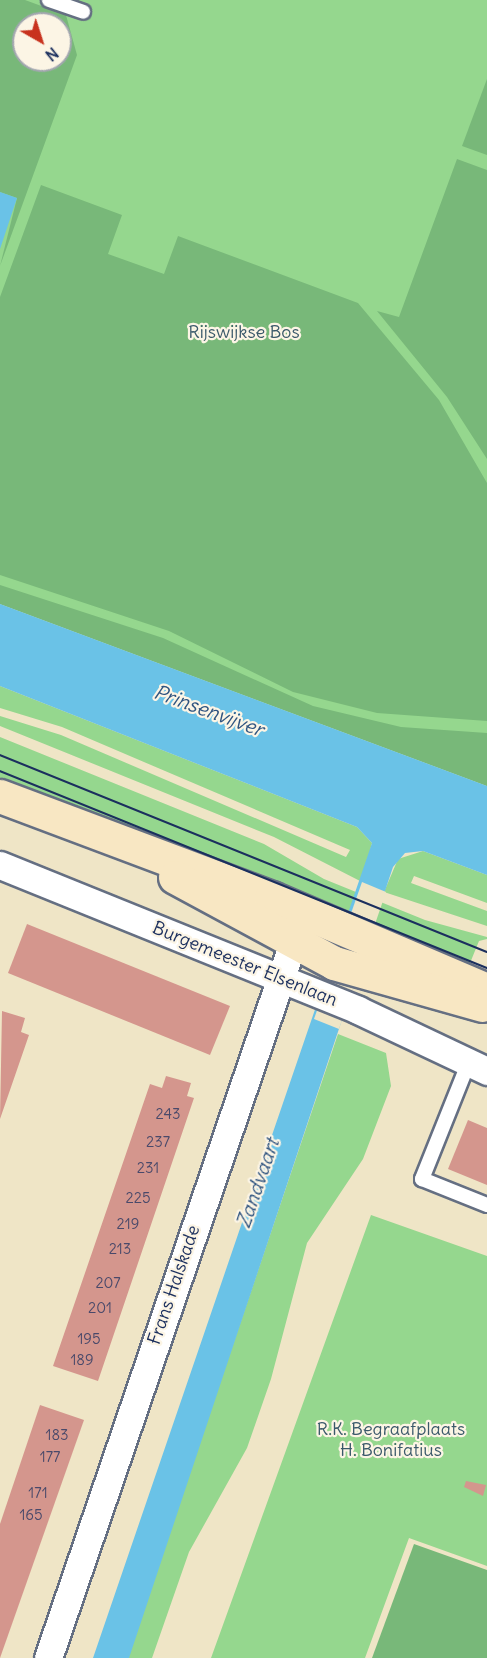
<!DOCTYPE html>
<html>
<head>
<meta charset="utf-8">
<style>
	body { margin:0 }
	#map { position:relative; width:487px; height:1658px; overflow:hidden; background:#efe5c6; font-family:Delius,sans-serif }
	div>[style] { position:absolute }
	.green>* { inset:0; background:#95d78e }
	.forest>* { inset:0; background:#78b879 }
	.water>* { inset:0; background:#6ac2e7 }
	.pier>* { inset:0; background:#efe5c6 }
	.building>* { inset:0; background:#d4968d }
	.roads { filter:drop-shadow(2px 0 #656f82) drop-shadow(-2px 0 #656f82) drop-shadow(0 2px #656f82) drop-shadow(0 -2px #656f82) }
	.service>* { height:14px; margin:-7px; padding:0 7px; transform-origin:7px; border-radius:7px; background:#fff }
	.minor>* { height:27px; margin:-13.5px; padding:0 13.5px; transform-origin:13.5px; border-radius:13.5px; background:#fff }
	.secondary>* { height:33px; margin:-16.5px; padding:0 16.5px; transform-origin:16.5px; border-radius:16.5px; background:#f8e7c3 }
	.tram>* { height:1.5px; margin:-0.75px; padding:0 0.75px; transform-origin:0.75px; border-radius:0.75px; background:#1b2f5e }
	span { translate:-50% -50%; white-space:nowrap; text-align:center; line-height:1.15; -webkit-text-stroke:4.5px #fcf5e5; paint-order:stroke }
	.number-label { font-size:15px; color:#49496a }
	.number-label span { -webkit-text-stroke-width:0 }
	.park-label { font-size:18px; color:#3a596a }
	.street-label { font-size:18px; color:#1b2f5e }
	.water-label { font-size:20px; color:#2f5480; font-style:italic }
	.north { position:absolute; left:12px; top:12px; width:60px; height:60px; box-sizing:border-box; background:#fcf5e5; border:2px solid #a2a6af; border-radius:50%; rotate:141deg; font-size:16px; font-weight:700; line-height:24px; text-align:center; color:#1b2f5e }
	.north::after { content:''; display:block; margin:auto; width:21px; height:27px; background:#c8321e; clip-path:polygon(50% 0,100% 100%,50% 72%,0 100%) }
</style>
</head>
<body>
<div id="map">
	<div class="green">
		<div style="clip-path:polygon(evenodd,0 0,487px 0,487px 786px,0 604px,0 0,24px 24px,60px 24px,60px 60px,24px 60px,24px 24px)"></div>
		<div style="clip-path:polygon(0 686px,357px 827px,372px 843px,362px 882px,274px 837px,0 726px,0 716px,61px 735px,346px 857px,350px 850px,62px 727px,0 708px)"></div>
		<div style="clip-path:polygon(0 737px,264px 844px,324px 879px,425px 920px,487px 937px,487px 939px,479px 941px,468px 968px,0 780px)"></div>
		<div style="clip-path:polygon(423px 851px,487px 875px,487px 903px,414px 876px,411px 883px,487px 911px,487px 926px,384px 892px,398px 859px)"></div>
		<div style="clip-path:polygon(338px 1034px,386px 1053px,391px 1086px,363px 1159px,307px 1243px,271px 1379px,247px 1448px,189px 1552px,152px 1658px,127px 1658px)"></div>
		<div style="clip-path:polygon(371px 1215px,487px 1256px,487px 1566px,409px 1538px,365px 1658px,211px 1658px)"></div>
	</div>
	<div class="forest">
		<div style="clip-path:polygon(evenodd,0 0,25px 0,66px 15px,77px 55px,0 266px,17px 198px,0 192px,0 0,24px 24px,60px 24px,60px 60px,24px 60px,24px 24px)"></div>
		<div style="clip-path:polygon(487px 79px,487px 155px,462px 146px)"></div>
		<div style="clip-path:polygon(457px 159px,487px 170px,487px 459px,447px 397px,377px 311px,399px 317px)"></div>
		<div style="clip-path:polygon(41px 185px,122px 215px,108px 254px,164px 274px,178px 236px,358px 303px,439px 400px,487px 483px,487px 721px,377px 713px,293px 692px,169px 631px,0 575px,0 297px)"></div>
		<div style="clip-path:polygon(0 585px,163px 638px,313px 706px,401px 727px,487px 733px,487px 786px,0 604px)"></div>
		<div style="clip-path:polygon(414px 1544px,487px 1570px,487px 1658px,372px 1658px)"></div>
	</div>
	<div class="water">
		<div style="clip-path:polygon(0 192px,17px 198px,0 249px)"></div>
		<div style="clip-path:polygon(0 604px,487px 786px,487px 875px,423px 851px,405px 853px,393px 867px,129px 1658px,93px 1658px,372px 843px,357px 827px,0 686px)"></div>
	</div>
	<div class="pier">
		<div style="clip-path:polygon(362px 882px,386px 892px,339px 1029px,314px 1019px)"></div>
	</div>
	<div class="building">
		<div style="clip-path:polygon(27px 924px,230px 1006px,210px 1055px,8px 973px)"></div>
		<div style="clip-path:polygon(2px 1011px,25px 1018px,21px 1032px,29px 1035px,0 1119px)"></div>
		<div style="clip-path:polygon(166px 1076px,191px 1083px,187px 1096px,194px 1098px,98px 1381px,53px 1366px,150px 1084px,162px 1088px)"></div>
		<div style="clip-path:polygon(468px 1120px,487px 1128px,487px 1185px,448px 1169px)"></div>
		<div style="clip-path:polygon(40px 1405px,84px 1420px,0 1658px,0 1524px)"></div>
		<div style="clip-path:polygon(466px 1481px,486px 1485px,483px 1496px,464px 1487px)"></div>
	</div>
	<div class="roads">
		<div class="service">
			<div style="left:49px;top:0;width:36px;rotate:19deg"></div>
			<div style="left:468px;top:1064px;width:124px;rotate:111.8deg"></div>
			<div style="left:422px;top:1179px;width:70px;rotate:21.8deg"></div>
		</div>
		<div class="minor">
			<div style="left:0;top:865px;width:386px;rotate:22deg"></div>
			<div style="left:358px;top:1010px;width:143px;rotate:25.3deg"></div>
			<div style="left:48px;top:1658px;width:778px;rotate:-71.1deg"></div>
		</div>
		<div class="secondary">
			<div style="left:0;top:796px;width:290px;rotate:20.6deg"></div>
			<div style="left:271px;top:898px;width:235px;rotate:23.1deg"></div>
			<div style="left:175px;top:877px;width:181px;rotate:28.4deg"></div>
			<div style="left:334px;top:963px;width:154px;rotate:15.8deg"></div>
		</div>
	</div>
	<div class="tram">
		<div style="left:0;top:755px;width:525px;rotate:22.02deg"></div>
		<div style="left:0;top:771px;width:525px;rotate:22.02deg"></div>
	</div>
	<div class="number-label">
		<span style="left:168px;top:1114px">243</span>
		<span style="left:158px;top:1142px">237</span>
		<span style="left:148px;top:1168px">231</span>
		<span style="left:138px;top:1198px">225</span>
		<span style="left:128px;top:1224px">219</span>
		<span style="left:120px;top:1249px">213</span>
		<span style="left:108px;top:1283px">207</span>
		<span style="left:100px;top:1308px">201</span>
		<span style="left:89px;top:1339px">195</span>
		<span style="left:82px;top:1360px">189</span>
		<span style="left:57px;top:1435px">183</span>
		<span style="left:50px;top:1457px">177</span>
		<span style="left:38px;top:1493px">171</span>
		<span style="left:31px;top:1515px">165</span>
	</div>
	<div class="park-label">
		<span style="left:244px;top:332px">Rijswijkse Bos</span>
		<span style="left:391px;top:1440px">R.K. Begraafplaats<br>H. Bonifatius</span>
	</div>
	<div class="street-label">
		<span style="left:245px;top:964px;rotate:22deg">Burgemeester Elsenlaan</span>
		<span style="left:174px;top:1285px;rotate:-71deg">Frans Halskade</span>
	</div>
	<div class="water-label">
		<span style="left:209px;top:710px;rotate:20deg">Prinsenvijver</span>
		<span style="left:257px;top:1183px;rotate:-71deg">Zandvaart</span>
	</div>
	<div class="north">N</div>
</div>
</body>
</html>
